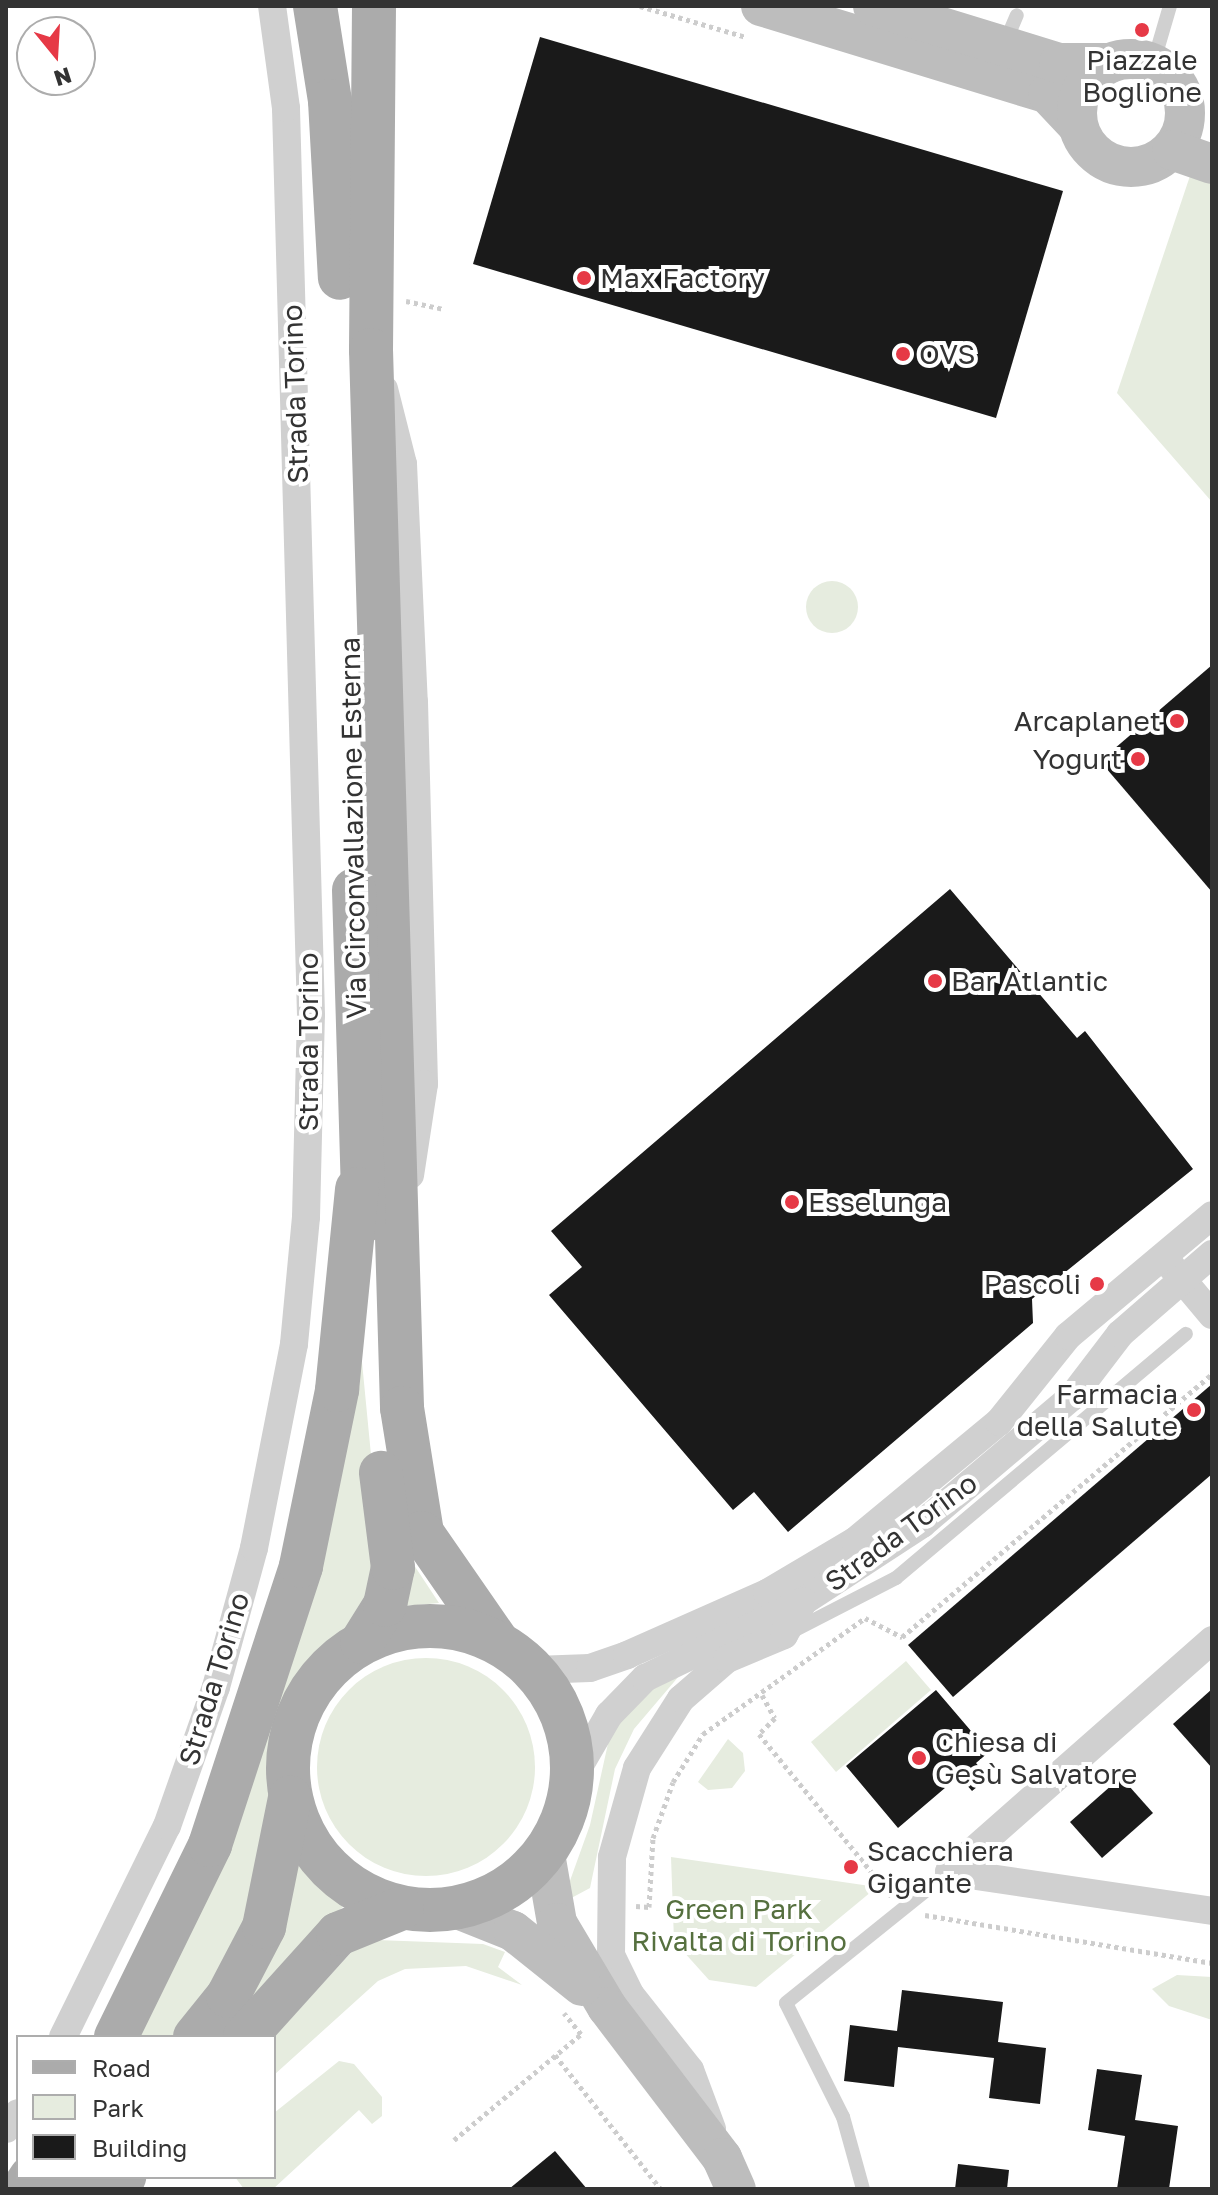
<!DOCTYPE html>
<html>
<head>
<meta charset="utf-8">
<style>
	body { margin:0 }
	#map { position:relative; width:1218px; height:2195px; overflow:hidden; background:#fff; font-family:"Golos Text",sans-serif }
	div>[style] { position:absolute }
	.green>* { inset:0; background:#e6ecdf }
	.round { border-radius:50% }
	.building>* { inset:0; background:#1a1a1a }
	.path>* { height:5px; margin-top:-2.5px; transform-origin:0; background:repeating-linear-gradient(90deg,#cdcdcd 0 4px,transparent 0 8px) }
	.lane>* { height:14px; margin:-7px; padding:0 7px; transform-origin:7px; border-radius:7px; background:#d0d0d0 }
	.street>* { height:28px; margin:-14px; padding:0 14px; transform-origin:14px; border-radius:14px; background:#d0d0d0 }
	.secondary>* { height:40px; margin:-20px; padding:0 20px; transform-origin:20px; border-radius:20px; background:#bdbdbd }
	.secondary>.ring { margin:-20px; padding:0; box-sizing:content-box; background:none; border:40px solid #bdbdbd; border-radius:50% }
	.primary>* { height:44px; margin:-22px; padding:0 22px; transform-origin:22px; border-radius:22px; background:#ababab }
	.primary>.ring { margin:-22px; padding:0; box-sizing:content-box; background:none; border:44px solid #ababab; border-radius:50% }
	.dots>* { width:22px; height:22px; translate:-50% -50%; box-sizing:border-box; border:4px solid #fff; border-radius:50% }
	span { translate:-50% -50%; white-space:nowrap; text-align:center; line-height:1.15; -webkit-text-stroke:8px #fff; paint-order:stroke }
	.poi-label { font-size:28px; color:#333 }
	.left { translate:0 -50%; text-align:left }
	.right { translate:-100% -50%; text-align:right }
	.street-label { font-size:28px; color:#333 }
	.park-label { font-size:28px; color:#56703f }
	.frame { position:absolute; inset:0; border:8px solid #333; pointer-events:none }
	.legend { position:absolute; left:16px; top:2035px; width:260px; height:144px; box-sizing:border-box; background:#fff; border:2px solid #adadad; margin:0; padding:10px 14px; list-style:none; font-size:24px; color:#333 }
	.legend li { display:flex; align-items:center; gap:16px; height:40px }
	.legend b { width:40px; border:2px solid #adadad }
	.north { position:absolute; left:16px; top:16px; width:80px; height:80px; box-sizing:border-box; background:#fff; border:2px solid #adadad; border-radius:50%; rotate:162deg; font-size:22px; font-weight:700; line-height:32px; text-align:center; color:#333 }
	.north::after { content:''; display:block; margin:auto; width:28px; height:36px; background:#e63946; clip-path:polygon(50% 0,100% 100%,50% 72%,0 100%) }
</style>
</head>
<body>
<div id="map">
	<div class="green">
		<div style="clip-path:polygon(1194px 164px,1212px 170px,1212px 502px,1117px 393px)"></div>
		<div class="round" style="left:806px;top:581px;width:52px;height:52px"></div>
		<div style="clip-path:polygon(359px 1331px,381px 1558px,359px 1618px,312px 1655px,279px 1711px,258px 1903px,182px 2037px,131px 2037px)"></div>
		<div style="clip-path:polygon(410px 1559px,439px 1603px,406px 1606px)"></div>
		<div class="round" style="left:317px;top:1658px;width:218px;height:218px"></div>
		<div style="clip-path:polygon(906px 1661px,931px 1690px,836px 1772px,811px 1742px)"></div>
		<div style="clip-path:polygon(685px 1669px,634px 1729px,615px 1769px,590px 1888px,562px 1903px,590px 1825px,611px 1730px,654px 1681px)"></div>
		<div style="clip-path:polygon(728px 1739px,743px 1753px,745px 1771px,732px 1788px,708px 1790px,698px 1782px)"></div>
		<div style="clip-path:polygon(671px 1857px,877px 1887px,756px 1987px,709px 1980px,674px 1941px)"></div>
		<div style="clip-path:polygon(298px 1864px,343px 1907px,314px 1930px,222px 2037px)"></div>
		<div style="clip-path:polygon(377px 1940px,483px 1944px,505px 1952px,498px 1967px,522px 1985px,466px 1966px,405px 1969px,378px 1981px,274px 2075px,274px 2037px,356px 1947px)"></div>
		<div style="clip-path:polygon(1177px 1975px,1212px 1977px,1212px 2020px,1169px 2006px,1152px 1989px)"></div>
		<div style="clip-path:polygon(339px 2061px,354px 2064px,382px 2097px,382px 2116px,372px 2124px,359px 2110px,273px 2189px,244px 2189px,235px 2177px,274px 2177px,274px 2113px)"></div>
	</div>
	<div class="building">
		<div style="clip-path:polygon(540px 37px,1063px 191px,996px 418px,473px 264px)"></div>
		<div style="clip-path:polygon(1212px 665px,1212px 892px,1100px 761px)"></div>
		<div style="clip-path:polygon(950px 889px,1077px 1038px,1085px 1031px,1193px 1169px,1032px 1299px,1033px 1323px,788px 1532px,754px 1492px,733px 1510px,549px 1295px,582px 1267px,551px 1231px)"></div>
		<div style="clip-path:polygon(1212px 1384px,1212px 1474px,953px 1697px,908px 1645px)"></div>
		<div style="clip-path:polygon(1212px 1689px,1212px 1768px,1173px 1724px)"></div>
		<div style="clip-path:polygon(936px 1690px,989px 1752px,976px 1763px,988px 1778px,972px 1791px,959px 1776px,898px 1828px,846px 1766px)"></div>
		<div style="clip-path:polygon(1121px 1777px,1153px 1813px,1102px 1858px,1070px 1822px)"></div>
		<div style="clip-path:polygon(902px 1990px,1003px 2002px,998px 2042px,1046px 2048px,1040px 2104px,989px 2098px,994px 2058px,898px 2047px,894px 2087px,844px 2081px,850px 2025px,897px 2031px)"></div>
		<div style="clip-path:polygon(1097px 2069px,1142px 2075px,1135px 2120px,1178px 2126px,1169px 2189px,1117px 2189px,1125px 2136px,1088px 2130px)"></div>
		<div style="clip-path:polygon(555px 2151px,587px 2189px,509px 2189px)"></div>
		<div style="clip-path:polygon(958px 2164px,1009px 2170px,1007px 2189px,955px 2189px)"></div>
	</div>
	<div class="path">
		<div style="left:640px;top:6px;width:110px;rotate:16.3deg"></div>
		<div style="left:406px;top:301px;width:38px;rotate:12deg"></div>
		<div style="left:762px;top:1695px;width:26px;rotate:61deg"></div>
		<div style="left:775px;top:1718px;width:23px;rotate:135deg"></div>
		<div style="left:759px;top:1734px;width:209px;rotate:50.8deg"></div>
		<div style="left:636px;top:1906px;width:13px;rotate:4deg"></div>
		<div style="left:649px;top:1907px;width:69px;rotate:-86.7deg"></div>
		<div style="left:653px;top:1838px;width:59px;rotate:-70.3deg"></div>
		<div style="left:673px;top:1782px;width:57px;rotate:-58deg"></div>
		<div style="left:703px;top:1734px;width:199px;rotate:-35.6deg"></div>
		<div style="left:865px;top:1618px;width:42px;rotate:27.2deg"></div>
		<div style="left:902px;top:1637px;width:407px;rotate:-40.3deg"></div>
		<div style="left:925px;top:1915px;width:291px;rotate:9.5deg"></div>
		<div style="left:555px;top:2055px;width:171px;rotate:51.7deg"></div>
		<div style="left:454px;top:2140px;width:165px;rotate:-39.8deg"></div>
		<div style="left:581px;top:2034px;width:27px;rotate:-129deg"></div>
	</div>
	<div class="lane">
		<div style="left:1005px;top:43px;width:30px;rotate:-67deg"></div>
		<div style="left:1153px;top:64px;width:60px;rotate:-73.7deg"></div>
		<div style="left:791px;top:1632px;width:118px;rotate:-27.2deg"></div>
		<div style="left:896px;top:1578px;width:379px;rotate:-40.1deg"></div>
		<div style="left:863px;top:2189px;width:75px;rotate:-105.5deg"></div>
		<div style="left:843px;top:2117px;width:127px;rotate:-116.6deg"></div>
		<div style="left:786px;top:2003px;width:209px;rotate:-38.8deg"></div>
	</div>
	<div class="street">
		<div style="left:384px;top:389px;width:77px;rotate:75.8deg"></div>
		<div style="left:403px;top:464px;width:238px;rotate:87.4deg"></div>
		<div style="left:414px;top:702px;width:382px;rotate:88.5deg"></div>
		<div style="left:424px;top:1084px;width:92px;rotate:98.7deg"></div>
		<div style="left:1171px;top:1266px;width:64px;rotate:50.1deg"></div>
		<div style="left:535px;top:1670px;width:55px;rotate:-2.1deg"></div>
		<div style="left:590px;top:1668px;width:39px;rotate:-19deg"></div>
		<div style="left:627px;top:1655px;width:153px;rotate:-23.9deg"></div>
		<div style="left:767px;top:1593px;width:102px;rotate:-30.6deg"></div>
		<div style="left:855px;top:1541px;width:187px;rotate:-39.6deg"></div>
		<div style="left:999px;top:1422px;width:110px;rotate:-51.3deg"></div>
		<div style="left:1068px;top:1336px;width:188px;rotate:-40deg"></div>
		<div style="left:573px;top:1777px;width:72px;rotate:-59.9deg"></div>
		<div style="left:609px;top:1715px;width:52px;rotate:-45.8deg"></div>
		<div style="left:645px;top:1678px;width:177px;rotate:-25.8deg"></div>
		<div style="left:804px;top:1601px;width:141px;rotate:-33.1deg"></div>
		<div style="left:922px;top:1524px;width:197px;rotate:-40.3deg"></div>
		<div style="left:1072px;top:1397px;width:79px;rotate:-52.7deg"></div>
		<div style="left:1120px;top:1334px;width:122px;rotate:-41deg"></div>
		<div style="left:949px;top:1872px;width:351px;rotate:-41.4deg"></div>
		<div style="left:949px;top:1872px;width:266px;rotate:8.4deg"></div>
		<div style="left:63px;top:2037px;width:235px;rotate:-63.8deg"></div>
		<div style="left:167px;top:1826px;width:147px;rotate:-70.6deg"></div>
		<div style="left:216px;top:1687px;width:144px;rotate:-74.7deg"></div>
		<div style="left:254px;top:1548px;width:208px;rotate:-78.9deg"></div>
		<div style="left:294px;top:1344px;width:128px;rotate:-84.6deg"></div>
		<div style="left:306px;top:1217px;width:202px;rotate:-88.6deg"></div>
		<div style="left:311px;top:1015px;width:907px;rotate:-91.58deg"></div>
		<div style="left:286px;top:108px;width:103px;rotate:-97.8deg"></div>
		<div style="left:6px;top:2129px;width:20px;rotate:-53deg"></div>
		<div style="left:712px;top:2129px;width:63px;rotate:-110.4deg"></div>
		<div style="left:690px;top:2070px;width:97px;rotate:-128.3deg"></div>
		<div style="left:630px;top:1994px;width:43px;rotate:-116deg"></div>
		<div style="left:611px;top:1955px;width:98px;rotate:-89.4deg"></div>
		<div style="left:612px;top:1857px;width:92px;rotate:-74.3deg"></div>
		<div style="left:637px;top:1768px;width:82px;rotate:-57.5deg"></div>
		<div style="left:681px;top:1699px;width:61px;rotate:-41deg"></div>
		<div style="left:727px;top:1659px;width:62px;rotate:-22.8deg"></div>
		<div style="left:784px;top:1635px;width:39px;rotate:-60deg"></div>
	</div>
	<div class="secondary">
		<div style="left:761px;top:6px;width:300px;rotate:17deg"></div>
		<div style="left:1048px;top:94px;width:44px;rotate:46.8deg"></div>
		<div style="left:873px;top:6px;width:195px;rotate:17deg"></div>
		<div style="left:1059px;top:63px;width:51px"></div>
		<div class="ring" style="left:1077px;top:59px;width:68px;height:68px"></div>
		<div style="left:1172px;top:150px;width:42px;rotate:19.3deg"></div>
		<div style="left:545px;top:1854px;width:70px;rotate:80.1deg"></div>
		<div style="left:557px;top:1923px;width:98px;rotate:59.2deg"></div>
		<div style="left:607px;top:2007px;width:190px;rotate:52.7deg"></div>
		<div style="left:722px;top:2158px;width:34px;rotate:66deg"></div>
		<div style="left:455px;top:1908px;width:62px;rotate:21.6deg"></div>
		<div style="left:513px;top:1931px;width:88px;rotate:38.6deg"></div>
	</div>
	<div class="primary">
		<div style="left:315px;top:6px;width:96px;rotate:81deg"></div>
		<div style="left:330px;top:101px;width:177px;rotate:86.8deg"></div>
		<div style="left:374px;top:6px;width:344px;rotate:90.5deg"></div>
		<div style="left:371px;top:350px;width:1058px;rotate:88.32deg"></div>
		<div style="left:402px;top:1408px;width:127px;rotate:80.9deg"></div>
		<div style="left:422px;top:1533px;width:130px;rotate:55.3deg"></div>
		<div style="left:354px;top:890px;width:331px;rotate:88.3deg"></div>
		<div class="ring" style="left:288px;top:1626px;width:240px;height:240px"></div>
		<div style="left:362px;top:1642px;width:44px;rotate:-58.1deg"></div>
		<div style="left:385px;top:1605px;width:38px;rotate:-78deg"></div>
		<div style="left:393px;top:1568px;width:96px;rotate:-97.2deg"></div>
		<div style="left:116px;top:2037px;width:214px;rotate:-63.9deg"></div>
		<div style="left:210px;top:1845px;width:293px;rotate:-71.9deg"></div>
		<div style="left:301px;top:1566px;width:180px;rotate:-78.4deg"></div>
		<div style="left:337px;top:1390px;width:202px;rotate:-84.3deg"></div>
		<div style="left:195px;top:2037px;width:53px;rotate:-51.2deg"></div>
		<div style="left:228px;top:1996px;width:78px;rotate:-62.4deg"></div>
		<div style="left:264px;top:1927px;width:132px;rotate:-78.6deg"></div>
		<div style="left:245px;top:2037px;width:139px;rotate:-47.9deg"></div>
		<div style="left:338px;top:1934px;width:69px;rotate:-22.1deg"></div>
		<div style="left:23px;top:2189px;width:14px;rotate:-56deg"></div>
		<div style="left:63px;top:2189px;width:16px;rotate:-47deg"></div>
		<div style="left:114px;top:2189px;width:16px;rotate:-50deg"></div>
	</div>
	<div class="dots">
		<div style="left:1142px;top:30px;background:#e63946"></div>
		<div style="left:584px;top:278px;background:#e63946"></div>
		<div style="left:903px;top:354px;background:#e63946"></div>
		<div style="left:1177px;top:721px;background:#e63946"></div>
		<div style="left:1138px;top:759px;background:#e63946"></div>
		<div style="left:935px;top:981px;background:#e63946"></div>
		<div style="left:792px;top:1202px;background:#e63946"></div>
		<div style="left:1097px;top:1284px;background:#e63946"></div>
		<div style="left:1194px;top:1410px;background:#e63946"></div>
		<div style="left:919px;top:1758px;background:#e63946"></div>
		<div style="left:851px;top:1867px;background:#e63946"></div>
	</div>
	<div class="poi-label">
		<span style="left:1142px;top:76px">Piazzale<br>Boglione</span>
		<span class="left" style="left:600px;top:278px">Max Factory</span>
		<span class="left" style="left:919px;top:354px">OVS</span>
		<span class="right" style="left:1161px;top:721px">Arcaplanet</span>
		<span class="right" style="left:1122px;top:759px">Yogurt</span>
		<span class="left" style="left:951px;top:981px">Bar Atlantic</span>
		<span class="left" style="left:808px;top:1202px">Esselunga</span>
		<span class="right" style="left:1081px;top:1284px">Pascoli</span>
		<span class="right" style="left:1178px;top:1410px">Farmacia<br>della Salute</span>
		<span class="left" style="left:935px;top:1758px">Chiesa di<br>Gesù Salvatore</span>
		<span class="left" style="left:867px;top:1867px">Scacchiera<br>Gigante</span>
	</div>
	<div class="street-label">
		<span style="left:295px;top:394px;rotate:-92deg">Strada Torino</span>
		<span style="left:353px;top:828px;rotate:-91deg">Via Circonvallazione Esterna</span>
		<span style="left:308px;top:1042px;rotate:-90deg">Strada Torino</span>
		<span style="left:901px;top:1532px;rotate:-36deg">Strada Torino</span>
		<span style="left:214px;top:1679px;rotate:-73deg">Strada Torino</span>
	</div>
	<div class="park-label">
		<span style="left:739px;top:1925px">Green Park<br>Rivalta di Torino</span>
	</div>
	<div class="frame"></div>
	<ul class="legend">
	<li><b style="height:10px;background:#ababab"></b>Road</li>
	<li><b style="height:22px;background:#e6ecdf"></b>Park</li>
	<li><b style="height:22px;background:#1a1a1a"></b>Building</li>
	</ul>
	<div class="north">N</div>
</div>
</body>
</html>
